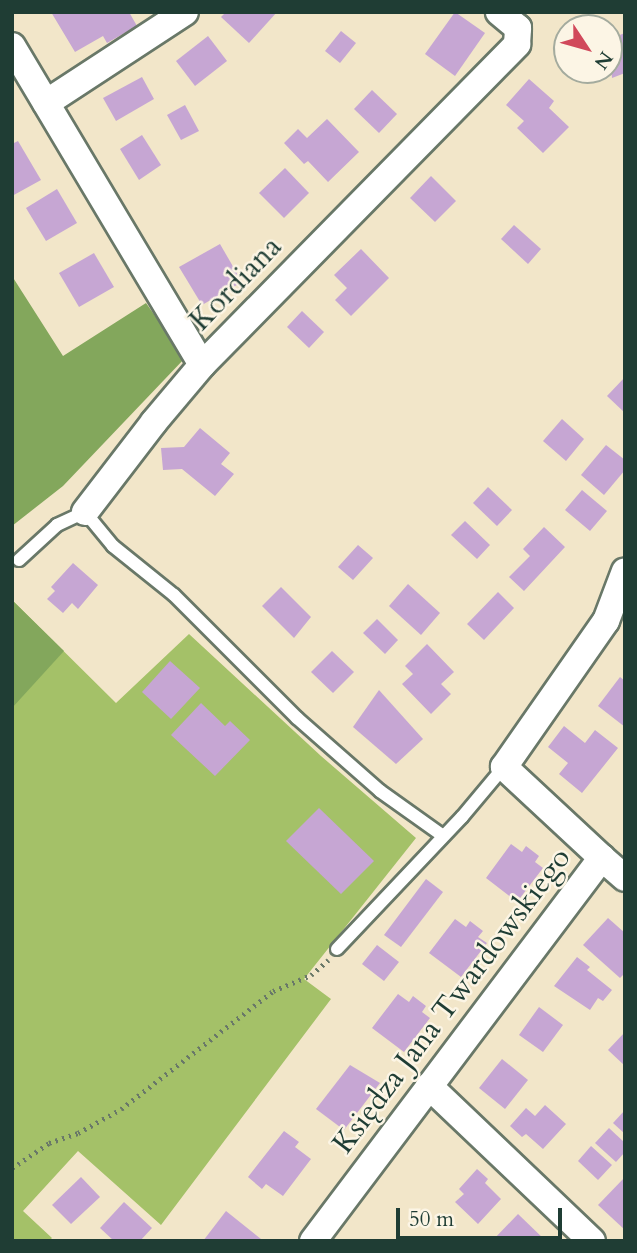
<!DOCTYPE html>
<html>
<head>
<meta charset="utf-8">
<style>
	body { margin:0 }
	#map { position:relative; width:637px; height:1253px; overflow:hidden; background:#f2e6c9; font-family:Cardo,serif }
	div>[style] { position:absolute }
	.green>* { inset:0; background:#a4c168 }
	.forest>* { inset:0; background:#83a75c }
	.building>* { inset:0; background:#c6a6d3 }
	.path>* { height:4.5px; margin-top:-2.25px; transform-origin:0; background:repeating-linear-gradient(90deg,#697868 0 2px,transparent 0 7px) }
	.roads { filter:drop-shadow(2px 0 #697868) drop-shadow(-2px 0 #697868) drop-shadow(0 2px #697868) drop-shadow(0 -2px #697868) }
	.lane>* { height:12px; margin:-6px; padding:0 6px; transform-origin:6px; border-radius:6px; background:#fff }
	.street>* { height:26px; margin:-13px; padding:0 13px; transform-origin:13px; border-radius:13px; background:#fff }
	span { translate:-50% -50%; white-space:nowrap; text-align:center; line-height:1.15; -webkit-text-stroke:5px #fcf5e5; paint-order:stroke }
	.street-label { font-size:30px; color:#1f3d34 }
	.frame { position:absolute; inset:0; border:14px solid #1f3d34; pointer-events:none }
	.north { position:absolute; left:553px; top:14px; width:70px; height:70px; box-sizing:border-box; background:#fcf5e5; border:2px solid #a4ab9e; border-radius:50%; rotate:126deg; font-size:19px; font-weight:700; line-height:28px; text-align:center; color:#1f3d34 }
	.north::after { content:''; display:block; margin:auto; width:24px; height:32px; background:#d1495b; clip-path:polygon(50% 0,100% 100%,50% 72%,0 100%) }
	.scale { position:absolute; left:396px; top:1208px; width:166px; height:32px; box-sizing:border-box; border:4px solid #1f3d34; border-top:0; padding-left:9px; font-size:21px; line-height:24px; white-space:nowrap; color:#1f3d34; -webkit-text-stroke:5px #fcf5e5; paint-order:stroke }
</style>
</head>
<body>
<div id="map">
	<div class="green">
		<div style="clip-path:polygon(12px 600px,116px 703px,189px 634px,321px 756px,416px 838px,304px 979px,331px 999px,161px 1225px,78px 1151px,23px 1211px,52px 1238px,49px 1241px,12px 1241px)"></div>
	</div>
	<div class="forest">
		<div style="clip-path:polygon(12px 276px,63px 356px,146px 303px,185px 358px,63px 486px,12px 526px)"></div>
		<div style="clip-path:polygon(12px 600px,64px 651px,12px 708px)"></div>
	</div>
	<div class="building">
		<div style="clip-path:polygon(51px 12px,129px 12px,137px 26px,107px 43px,103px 36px,75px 52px)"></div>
		<div style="clip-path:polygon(226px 12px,277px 12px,249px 43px,221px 17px)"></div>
		<div style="clip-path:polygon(455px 12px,485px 33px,455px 76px,425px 54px)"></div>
		<div style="clip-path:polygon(341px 31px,356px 43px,340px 63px,325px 51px)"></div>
		<div style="clip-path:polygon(625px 33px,625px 73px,612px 78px,609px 39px)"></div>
		<div style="clip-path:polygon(208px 36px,227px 61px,195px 86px,176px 61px)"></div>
		<div style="clip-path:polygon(142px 77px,154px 99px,116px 121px,103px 98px)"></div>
		<div style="clip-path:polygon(529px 79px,554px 101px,549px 108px,569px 127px,543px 153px,517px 128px,524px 121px,506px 105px)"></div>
		<div style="clip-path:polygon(372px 90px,397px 114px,379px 133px,354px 109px)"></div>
		<div style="clip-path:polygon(185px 105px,199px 131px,181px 140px,167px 115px)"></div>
		<div style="clip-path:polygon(327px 119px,359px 152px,328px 182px,308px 161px,304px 164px,284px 143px,298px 129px,307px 138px)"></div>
		<div style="clip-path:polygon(142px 135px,161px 165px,139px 180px,120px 149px)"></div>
		<div style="clip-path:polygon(18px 141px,41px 180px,12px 196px,12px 144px)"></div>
		<div style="clip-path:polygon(285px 168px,309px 193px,284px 218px,259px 193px)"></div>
		<div style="clip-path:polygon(431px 176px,456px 201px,435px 222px,410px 198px)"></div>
		<div style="clip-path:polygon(57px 189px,77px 223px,46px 241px,26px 208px)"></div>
		<div style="clip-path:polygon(514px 225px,541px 249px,528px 264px,501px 239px)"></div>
		<div style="clip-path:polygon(220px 244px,242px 282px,202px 305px,179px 267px)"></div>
		<div style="clip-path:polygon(361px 249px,389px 278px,351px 316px,335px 300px,347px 288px,334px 275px)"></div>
		<div style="clip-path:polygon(94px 253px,114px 287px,79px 307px,59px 273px)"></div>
		<div style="clip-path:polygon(302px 311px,324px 332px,309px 348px,287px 327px)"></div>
		<div style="clip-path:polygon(625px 377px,625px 413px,607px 396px)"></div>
		<div style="clip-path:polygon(562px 419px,584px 439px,566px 461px,543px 441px)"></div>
		<div style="clip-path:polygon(200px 428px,230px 453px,221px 464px,234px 474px,215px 496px,182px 469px,163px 470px,161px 448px,184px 447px)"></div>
		<div style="clip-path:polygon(606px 445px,625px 460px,625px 470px,604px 495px,581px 475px)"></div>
		<div style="clip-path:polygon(488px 487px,512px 510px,497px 526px,473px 503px)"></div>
		<div style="clip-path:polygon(582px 490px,607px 511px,590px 531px,565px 510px)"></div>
		<div style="clip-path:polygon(465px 521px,490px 545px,477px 559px,451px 535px)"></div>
		<div style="clip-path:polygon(544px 527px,565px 547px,524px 591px,509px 577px,530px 556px,523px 549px)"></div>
		<div style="clip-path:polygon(358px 545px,373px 558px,353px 580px,338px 567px)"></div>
		<div style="clip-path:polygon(73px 563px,98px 585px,78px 609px,72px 603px,63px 613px,47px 599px,55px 591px,51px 587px)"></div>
		<div style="clip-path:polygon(408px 584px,440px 613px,421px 635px,389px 606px)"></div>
		<div style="clip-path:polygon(281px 587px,311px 617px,294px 638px,262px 606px)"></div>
		<div style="clip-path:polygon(498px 592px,514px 608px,484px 640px,467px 624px)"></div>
		<div style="clip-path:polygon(377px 619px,398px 640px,385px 654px,363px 633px)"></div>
		<div style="clip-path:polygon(427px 644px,454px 672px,441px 684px,451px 694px,431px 714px,402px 684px,413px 674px,405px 666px)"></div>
		<div style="clip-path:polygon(332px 651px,354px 672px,333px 693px,311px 672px)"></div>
		<div style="clip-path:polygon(170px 661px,200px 688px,171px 719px,142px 692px)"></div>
		<div style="clip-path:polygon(620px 677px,625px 681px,625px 727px,598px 706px)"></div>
		<div style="clip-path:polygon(379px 690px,423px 739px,396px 764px,353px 727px)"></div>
		<div style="clip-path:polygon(201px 703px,225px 726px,230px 721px,250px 740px,215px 776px,171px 735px)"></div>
		<div style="clip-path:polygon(564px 726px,585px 743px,595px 730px,618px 748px,582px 793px,559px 774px,568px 763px,548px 747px)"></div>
		<div style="clip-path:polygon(319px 808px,374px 861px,341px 894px,286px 841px)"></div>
		<div style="clip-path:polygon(511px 844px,522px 852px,526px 846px,539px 856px,535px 862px,543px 868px,517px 902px,486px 878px)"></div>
		<div style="clip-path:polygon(426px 879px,443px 892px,401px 947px,384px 935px)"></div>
		<div style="clip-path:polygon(608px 918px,625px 933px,625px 973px,620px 978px,583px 945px)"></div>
		<div style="clip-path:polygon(455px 919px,466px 927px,470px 921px,483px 931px,478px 937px,487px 943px,461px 977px,429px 953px)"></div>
		<div style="clip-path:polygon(377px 945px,399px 962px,384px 981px,362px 964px)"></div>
		<div style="clip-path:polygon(577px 957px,590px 967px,587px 970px,612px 990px,603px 1001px,598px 998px,590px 1010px,554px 986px)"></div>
		<div style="clip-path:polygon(398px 994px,409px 1002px,413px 996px,426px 1006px,422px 1012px,430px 1018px,404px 1052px,372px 1028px)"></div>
		<div style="clip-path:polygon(539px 1007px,563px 1025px,543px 1052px,519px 1035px)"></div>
		<div style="clip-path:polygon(625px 1032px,625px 1066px,608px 1050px)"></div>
		<div style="clip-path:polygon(502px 1059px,528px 1080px,505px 1109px,479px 1088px)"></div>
		<div style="clip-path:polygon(350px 1065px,380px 1083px,344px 1130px,316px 1109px)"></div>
		<div style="clip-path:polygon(545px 1105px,566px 1124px,543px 1149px,526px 1134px,522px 1137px,510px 1126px,526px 1108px,535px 1116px)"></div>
		<div style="clip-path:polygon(625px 1110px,625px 1134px,613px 1123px)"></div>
		<div style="clip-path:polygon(609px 1128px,625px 1143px,625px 1152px,616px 1162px,595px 1143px)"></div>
		<div style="clip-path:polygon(284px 1131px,299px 1142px,295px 1147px,311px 1159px,283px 1196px,266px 1184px,262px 1189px,248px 1177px)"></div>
		<div style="clip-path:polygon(591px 1146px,612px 1165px,598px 1180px,578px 1161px)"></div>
		<div style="clip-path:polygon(477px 1169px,488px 1179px,485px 1183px,501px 1199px,478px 1224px,455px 1202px,464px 1194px,459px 1189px)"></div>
		<div style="clip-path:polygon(81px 1177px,100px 1197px,71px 1224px,52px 1205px)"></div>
		<div style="clip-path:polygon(625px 1177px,625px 1230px,598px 1205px)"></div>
		<div style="clip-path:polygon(124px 1202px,152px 1228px,140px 1241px,114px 1241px,100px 1228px)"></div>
		<div style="clip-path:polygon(226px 1211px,261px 1239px,260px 1241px,203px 1241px)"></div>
		<div style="clip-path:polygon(518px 1214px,546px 1241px,492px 1241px)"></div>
	</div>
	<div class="path">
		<div style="left:12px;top:1168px;width:45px;rotate:-34deg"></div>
		<div style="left:49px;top:1143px;width:31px;rotate:-19deg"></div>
		<div style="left:78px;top:1133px;width:49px;rotate:-29.2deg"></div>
		<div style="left:121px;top:1109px;width:192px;rotate:-37.8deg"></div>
		<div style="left:273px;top:991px;width:41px;rotate:-22.8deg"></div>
		<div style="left:311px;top:975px;width:23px;rotate:-41deg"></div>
	</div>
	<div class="roads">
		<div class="lane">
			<div style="left:19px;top:560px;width:52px;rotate:-42.6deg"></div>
			<div style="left:57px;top:525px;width:31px;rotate:-25deg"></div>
			<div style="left:85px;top:512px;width:44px;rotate:50.5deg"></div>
			<div style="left:113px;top:546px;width:78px;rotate:38.8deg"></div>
			<div style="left:174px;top:595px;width:174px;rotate:45deg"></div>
			<div style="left:297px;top:718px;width:111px;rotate:41.3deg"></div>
			<div style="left:380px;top:791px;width:77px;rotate:35.5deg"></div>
			<div style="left:337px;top:949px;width:182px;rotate:-46.6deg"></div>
			<div style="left:462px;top:817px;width:65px;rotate:-50deg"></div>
		</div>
		<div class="street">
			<div style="left:12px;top:46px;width:371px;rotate:59.2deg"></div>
			<div style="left:202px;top:365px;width:450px;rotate:-45.5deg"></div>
			<div style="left:517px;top:44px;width:16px;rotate:-86deg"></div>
			<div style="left:518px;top:28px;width:25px;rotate:-140deg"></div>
			<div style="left:46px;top:103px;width:166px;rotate:-33.2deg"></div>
			<div style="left:85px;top:512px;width:113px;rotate:-52.5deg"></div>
			<div style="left:154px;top:422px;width:75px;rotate:-49.9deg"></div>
			<div style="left:602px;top:858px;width:30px;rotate:41deg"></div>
			<div style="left:429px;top:1086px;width:225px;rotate:43.6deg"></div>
			<div style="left:313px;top:1241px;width:480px;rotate:-53deg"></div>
			<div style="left:602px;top:858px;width:134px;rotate:-137.1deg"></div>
			<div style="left:504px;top:767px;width:178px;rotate:-55.1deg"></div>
			<div style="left:606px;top:621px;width:53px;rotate:-69.2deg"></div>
		</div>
	</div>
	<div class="street-label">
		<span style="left:236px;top:284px;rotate:-46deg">Kordiana</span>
		<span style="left:452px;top:1001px;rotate:-53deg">Księdza Jana Twardowskiego</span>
	</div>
	<div class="frame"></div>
	<div class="north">N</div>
	<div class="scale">50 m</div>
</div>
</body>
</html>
